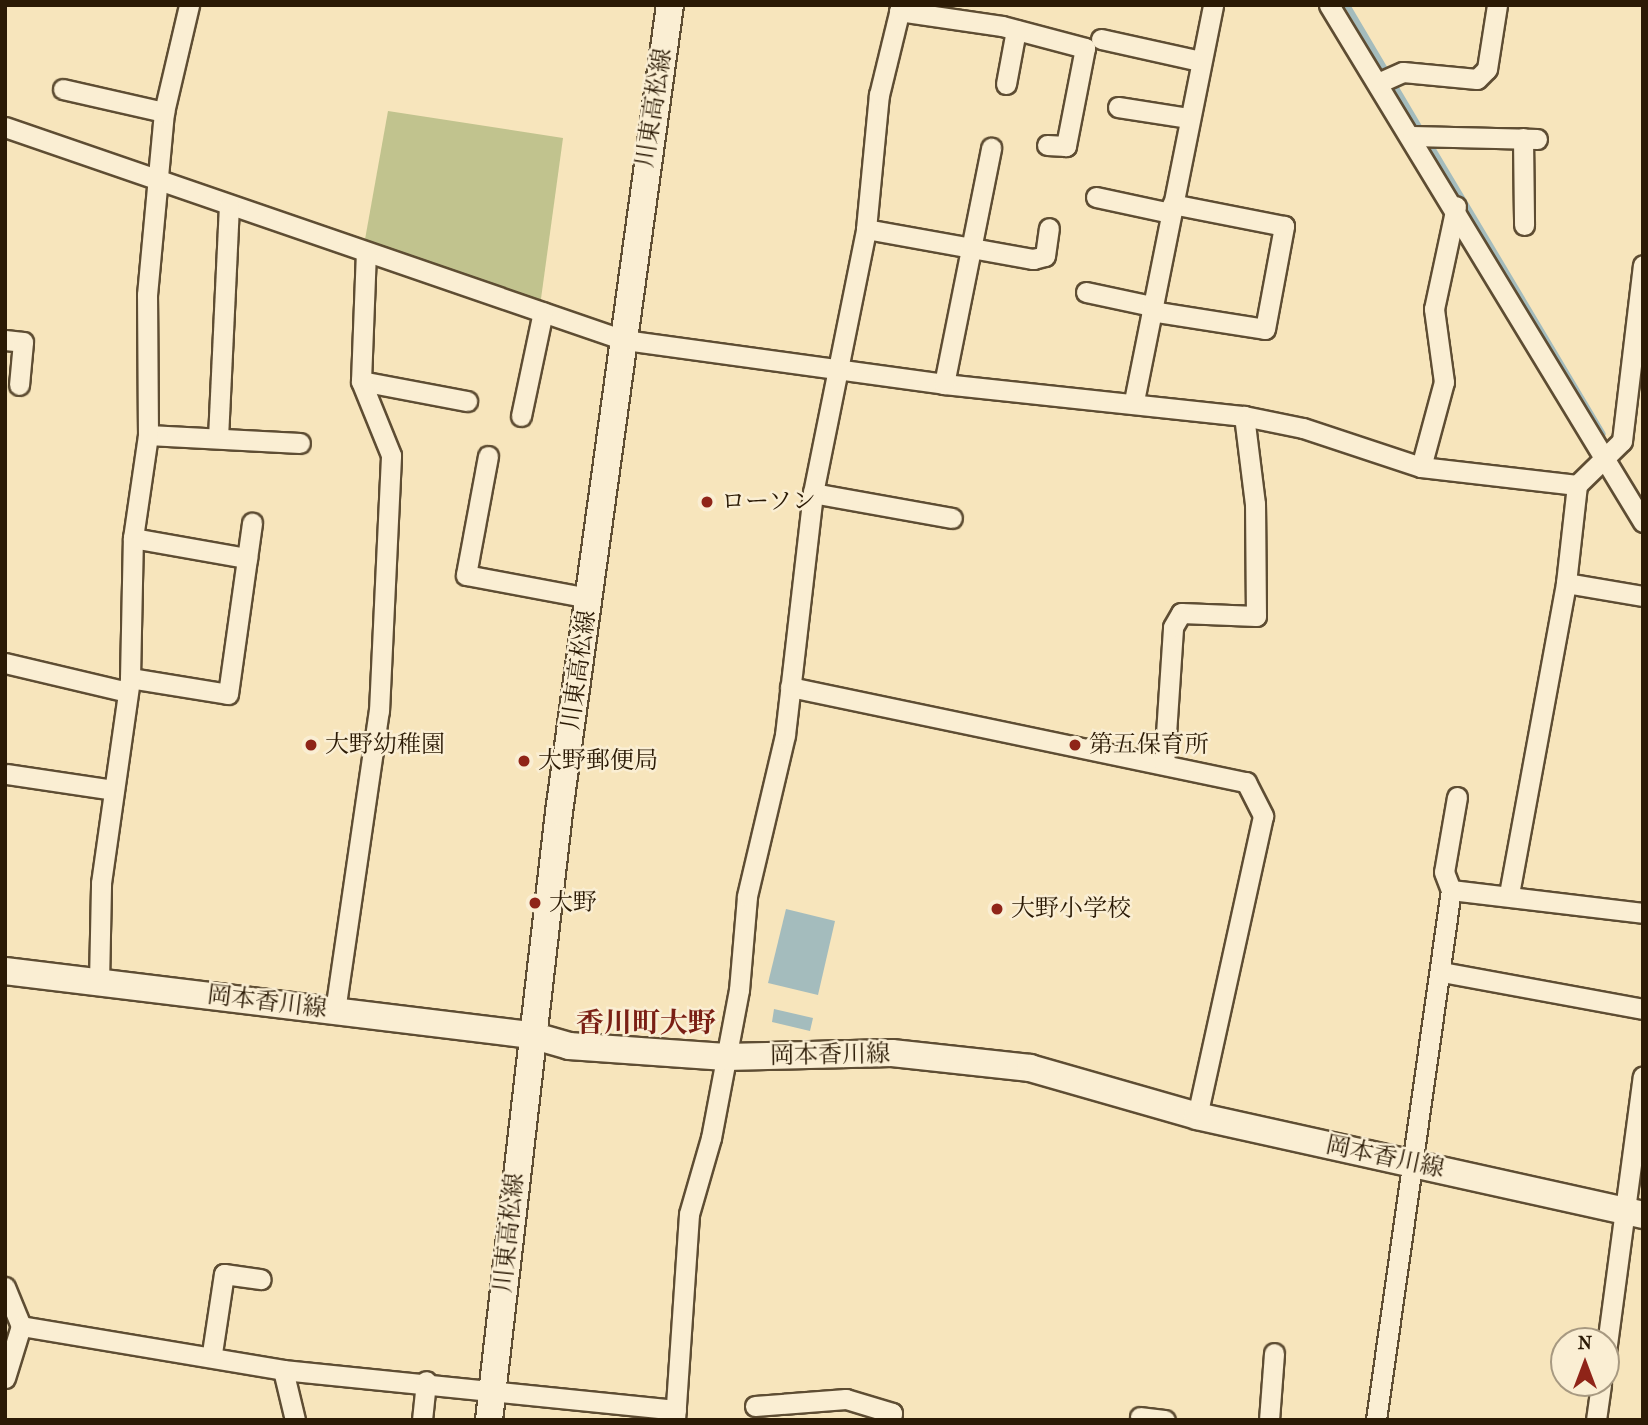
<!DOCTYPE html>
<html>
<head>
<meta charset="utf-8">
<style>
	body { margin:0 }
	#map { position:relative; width:1648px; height:1425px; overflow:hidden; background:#f7e5bc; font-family:"IM FELL French Canon","Noto Serif JP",serif }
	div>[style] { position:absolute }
	.green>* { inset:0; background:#c1c38e }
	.water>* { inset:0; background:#a4bcbd }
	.stream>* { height:6px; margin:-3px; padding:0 3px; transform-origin:3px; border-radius:3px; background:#a4bcbd }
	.roads { filter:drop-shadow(2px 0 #5e4d33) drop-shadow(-2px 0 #5e4d33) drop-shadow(0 2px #5e4d33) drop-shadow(0 -2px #5e4d33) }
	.minor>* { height:19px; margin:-9.5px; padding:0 9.5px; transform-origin:9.5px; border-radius:9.5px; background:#faeed3 }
	.secondary>* { height:26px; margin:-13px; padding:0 13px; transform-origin:13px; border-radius:13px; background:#faeed3 }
	.dots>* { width:19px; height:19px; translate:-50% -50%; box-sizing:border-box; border:4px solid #faeed3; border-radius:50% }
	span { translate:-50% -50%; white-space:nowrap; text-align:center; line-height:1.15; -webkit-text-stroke:5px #faeed3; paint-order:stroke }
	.street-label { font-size:24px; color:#2b1a05 }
	.poi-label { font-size:24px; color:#2b1a05 }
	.left { translate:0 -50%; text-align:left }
	.quarter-label { font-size:28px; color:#7a1f14; font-weight:700 }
	.frame { position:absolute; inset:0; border:7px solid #2b1a05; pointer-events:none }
	.north { position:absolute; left:1550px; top:1327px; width:70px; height:70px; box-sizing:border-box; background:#faeed3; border:2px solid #a79981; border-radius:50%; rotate:0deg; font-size:19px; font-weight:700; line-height:28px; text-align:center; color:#2b1a05 }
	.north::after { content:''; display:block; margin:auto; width:24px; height:32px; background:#8f2418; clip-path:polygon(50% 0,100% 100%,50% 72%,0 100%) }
</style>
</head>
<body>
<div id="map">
	<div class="green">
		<div style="clip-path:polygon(388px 111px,563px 138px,540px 306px,364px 245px)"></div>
	</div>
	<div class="water">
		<div style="clip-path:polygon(786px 909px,835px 921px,818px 995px,768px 983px)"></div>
		<div style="clip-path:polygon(774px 1009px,813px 1018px,810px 1031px,772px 1022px)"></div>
	</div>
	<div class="stream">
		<div style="left:1347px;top:5px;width:147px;rotate:59.4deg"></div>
		<div style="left:1428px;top:141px;width:341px;rotate:59.2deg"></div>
		<div style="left:1609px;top:1390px;width:38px;rotate:-83deg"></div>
	</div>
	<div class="roads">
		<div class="minor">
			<div style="left:1329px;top:5px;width:605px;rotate:58.73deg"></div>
			<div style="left:899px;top:11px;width:104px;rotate:8.3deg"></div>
			<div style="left:1002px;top:26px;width:86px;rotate:14.8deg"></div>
			<div style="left:1085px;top:48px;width:100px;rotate:101deg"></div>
			<div style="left:1066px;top:146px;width:19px;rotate:-177deg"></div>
			<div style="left:1101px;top:39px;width:101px;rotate:12.5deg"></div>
			<div style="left:1378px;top:83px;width:27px;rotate:-24deg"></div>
			<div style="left:1403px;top:72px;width:74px;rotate:5.4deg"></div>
			<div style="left:1477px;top:79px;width:14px;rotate:-45deg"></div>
			<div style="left:1487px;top:69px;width:65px;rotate:-81.1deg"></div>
			<div style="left:1006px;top:84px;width:55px;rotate:-79.5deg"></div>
			<div style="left:63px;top:89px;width:104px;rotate:12.8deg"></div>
			<div style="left:1118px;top:107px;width:72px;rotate:8.8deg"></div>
			<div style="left:5px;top:127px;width:655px;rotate:18.99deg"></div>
			<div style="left:624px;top:340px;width:323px;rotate:7.8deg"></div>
			<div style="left:944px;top:384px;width:302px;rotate:6.1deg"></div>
			<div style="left:1244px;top:416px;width:60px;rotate:11.5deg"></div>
			<div style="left:1303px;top:428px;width:124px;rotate:18.3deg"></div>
			<div style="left:1421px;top:467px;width:157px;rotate:6.6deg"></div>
			<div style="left:1412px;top:136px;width:125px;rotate:1.4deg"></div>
			<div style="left:1523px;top:138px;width:87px;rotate:89.3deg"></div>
			<div style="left:1096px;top:197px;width:76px;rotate:12.2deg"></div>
			<div style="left:866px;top:229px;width:170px;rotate:10.2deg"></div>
			<div style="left:1033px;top:259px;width:12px;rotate:-14deg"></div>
			<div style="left:1045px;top:256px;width:28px;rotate:-82deg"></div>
			<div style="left:1086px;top:292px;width:67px;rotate:12deg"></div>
			<div style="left:1151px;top:311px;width:115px;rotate:9deg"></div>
			<div style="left:1265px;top:329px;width:105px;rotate:-79.5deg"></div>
			<div style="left:1284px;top:226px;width:114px;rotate:-168.9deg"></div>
			<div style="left:5px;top:340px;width:18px;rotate:6deg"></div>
			<div style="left:23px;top:342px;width:43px;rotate:95.3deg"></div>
			<div style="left:361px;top:381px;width:108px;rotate:10.7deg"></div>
			<div style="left:944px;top:384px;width:241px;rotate:-78.7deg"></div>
			<div style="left:1134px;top:401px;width:404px;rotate:-78.7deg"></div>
			<div style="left:521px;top:416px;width:106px;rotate:-78.1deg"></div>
			<div style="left:148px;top:435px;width:152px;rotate:3deg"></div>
			<div style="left:218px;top:438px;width:232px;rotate:-87.3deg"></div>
			<div style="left:488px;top:456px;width:121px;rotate:100.5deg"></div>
			<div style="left:466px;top:575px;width:125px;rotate:10.6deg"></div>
			<div style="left:1421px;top:467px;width:88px;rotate:-74.9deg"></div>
			<div style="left:1444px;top:382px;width:74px;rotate:-97.8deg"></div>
			<div style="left:1434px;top:309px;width:105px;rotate:-77.9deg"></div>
			<div style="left:813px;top:493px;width:141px;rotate:10.2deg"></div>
			<div style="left:133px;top:538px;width:116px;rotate:10deg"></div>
			<div style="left:1566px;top:583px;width:78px;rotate:9.6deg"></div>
			<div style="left:5px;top:663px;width:126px;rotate:13.3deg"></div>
			<div style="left:130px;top:678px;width:99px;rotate:9.3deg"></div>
			<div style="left:228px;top:694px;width:173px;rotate:-82deg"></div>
			<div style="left:790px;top:687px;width:466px;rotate:11.8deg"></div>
			<div style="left:1246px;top:782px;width:38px;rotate:63deg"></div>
			<div style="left:1263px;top:816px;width:307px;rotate:102.4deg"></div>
			<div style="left:1164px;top:764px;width:137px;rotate:-86.2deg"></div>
			<div style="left:1173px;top:627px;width:16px;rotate:-60deg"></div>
			<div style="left:1181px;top:613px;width:75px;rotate:2.3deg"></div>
			<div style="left:1256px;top:616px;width:112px;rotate:-90.5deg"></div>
			<div style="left:1255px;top:504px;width:89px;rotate:-97.1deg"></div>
			<div style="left:7px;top:774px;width:108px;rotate:8.5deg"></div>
			<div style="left:1457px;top:797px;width:76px;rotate:99.8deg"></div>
			<div style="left:1444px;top:872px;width:19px;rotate:69deg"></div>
			<div style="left:1451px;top:890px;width:193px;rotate:6.8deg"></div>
			<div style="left:1509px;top:894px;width:316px;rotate:-79.6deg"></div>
			<div style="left:1566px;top:583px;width:99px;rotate:-83.6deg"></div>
			<div style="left:1577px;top:485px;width:63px;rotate:-44.4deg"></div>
			<div style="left:1622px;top:441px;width:177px;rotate:-83.2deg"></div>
			<div style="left:1442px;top:972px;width:204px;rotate:10.4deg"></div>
			<div style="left:99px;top:982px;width:99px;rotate:-88.8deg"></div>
			<div style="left:101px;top:883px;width:207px;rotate:-81.9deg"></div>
			<div style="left:130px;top:678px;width:140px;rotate:-88.8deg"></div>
			<div style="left:133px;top:538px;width:104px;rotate:-81.7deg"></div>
			<div style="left:148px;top:435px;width:140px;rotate:-90.4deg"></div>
			<div style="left:147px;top:295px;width:184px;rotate:-84.7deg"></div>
			<div style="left:164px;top:112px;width:110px;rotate:-76.8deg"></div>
			<div style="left:335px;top:1011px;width:303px;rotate:-81.7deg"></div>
			<div style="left:379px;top:711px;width:256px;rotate:-87.3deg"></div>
			<div style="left:391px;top:455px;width:80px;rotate:-112.1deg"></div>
			<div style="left:361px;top:381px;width:129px;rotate:-87.8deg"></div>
			<div style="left:5px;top:1287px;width:42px;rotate:67.7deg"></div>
			<div style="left:21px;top:1326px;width:266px;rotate:9.5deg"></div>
			<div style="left:283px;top:1370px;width:395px;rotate:5.8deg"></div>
			<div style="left:1606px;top:1352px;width:278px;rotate:-82.4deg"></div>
			<div style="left:212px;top:1353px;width:80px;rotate:-81.4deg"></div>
			<div style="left:224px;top:1274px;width:37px;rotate:8deg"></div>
			<div style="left:283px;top:1370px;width:51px;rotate:76.5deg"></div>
			<div style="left:5px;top:1378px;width:54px;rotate:-72.9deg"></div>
			<div style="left:755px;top:1406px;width:91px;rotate:-4.4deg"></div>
			<div style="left:846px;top:1399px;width:48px;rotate:16.9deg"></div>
			<div style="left:892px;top:1413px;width:7px;rotate:98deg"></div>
			<div style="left:1140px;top:1417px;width:25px;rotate:7deg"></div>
			<div style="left:422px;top:1420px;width:39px;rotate:-84deg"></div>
			<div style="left:675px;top:1420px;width:206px;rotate:-86.1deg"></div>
			<div style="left:689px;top:1214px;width:79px;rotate:-73.9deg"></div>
			<div style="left:711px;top:1138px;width:151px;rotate:-79.3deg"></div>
			<div style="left:739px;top:990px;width:94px;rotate:-85.1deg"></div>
			<div style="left:747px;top:896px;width:165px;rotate:-76.7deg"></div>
			<div style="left:785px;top:735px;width:244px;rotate:-83.4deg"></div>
			<div style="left:813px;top:493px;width:269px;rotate:-78.6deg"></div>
			<div style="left:866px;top:229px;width:135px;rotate:-84.5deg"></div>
			<div style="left:879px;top:95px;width:93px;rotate:-76.3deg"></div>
			<div style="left:1269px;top:1420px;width:67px;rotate:-85.7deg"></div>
			<div style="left:1376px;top:1420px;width:535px;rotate:-81.95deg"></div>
			<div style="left:1596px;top:1420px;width:37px;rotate:-82deg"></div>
		</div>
		<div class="secondary">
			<div style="left:5px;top:971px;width:530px;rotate:6.94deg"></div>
			<div style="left:531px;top:1035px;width:40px;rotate:16deg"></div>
			<div style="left:569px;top:1046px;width:157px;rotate:4deg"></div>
			<div style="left:726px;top:1057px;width:166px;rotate:-1.4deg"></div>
			<div style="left:892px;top:1053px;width:139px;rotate:6.2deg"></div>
			<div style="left:1030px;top:1068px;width:174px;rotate:16deg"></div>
			<div style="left:1197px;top:1116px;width:457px;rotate:12.5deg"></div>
			<div style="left:489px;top:1420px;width:612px;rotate:-83.43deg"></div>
			<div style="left:559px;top:812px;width:815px;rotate:-82.17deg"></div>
		</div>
	</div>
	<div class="dots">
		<div style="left:707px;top:502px;background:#8f2418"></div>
		<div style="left:311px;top:745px;background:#8f2418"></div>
		<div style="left:1075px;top:745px;background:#8f2418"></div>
		<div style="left:524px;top:761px;background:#8f2418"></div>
		<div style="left:535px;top:903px;background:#8f2418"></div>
		<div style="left:997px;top:909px;background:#8f2418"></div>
	</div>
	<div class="street-label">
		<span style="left:654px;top:108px;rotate:-81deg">川東高松線</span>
		<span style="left:579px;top:670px;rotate:-82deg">川東高松線</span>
		<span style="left:267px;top:1002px;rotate:7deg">岡本香川線</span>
		<span style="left:830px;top:1055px;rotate:-1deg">岡本香川線</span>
		<span style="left:1385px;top:1157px;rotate:12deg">岡本香川線</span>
		<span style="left:509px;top:1233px;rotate:-84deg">川東高松線</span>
	</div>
	<div class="poi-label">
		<span class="left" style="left:721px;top:502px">ローソン</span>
		<span class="left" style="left:325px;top:745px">大野幼稚園</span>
		<span class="left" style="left:1089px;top:745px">第五保育所</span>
		<span class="left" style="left:538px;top:761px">大野郵便局</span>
		<span class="left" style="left:549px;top:903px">大野</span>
		<span class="left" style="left:1011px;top:909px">大野小学校</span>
	</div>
	<div class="quarter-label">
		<span style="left:646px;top:1023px">香川町大野</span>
	</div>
	<div class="frame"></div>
	<div class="north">N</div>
</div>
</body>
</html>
